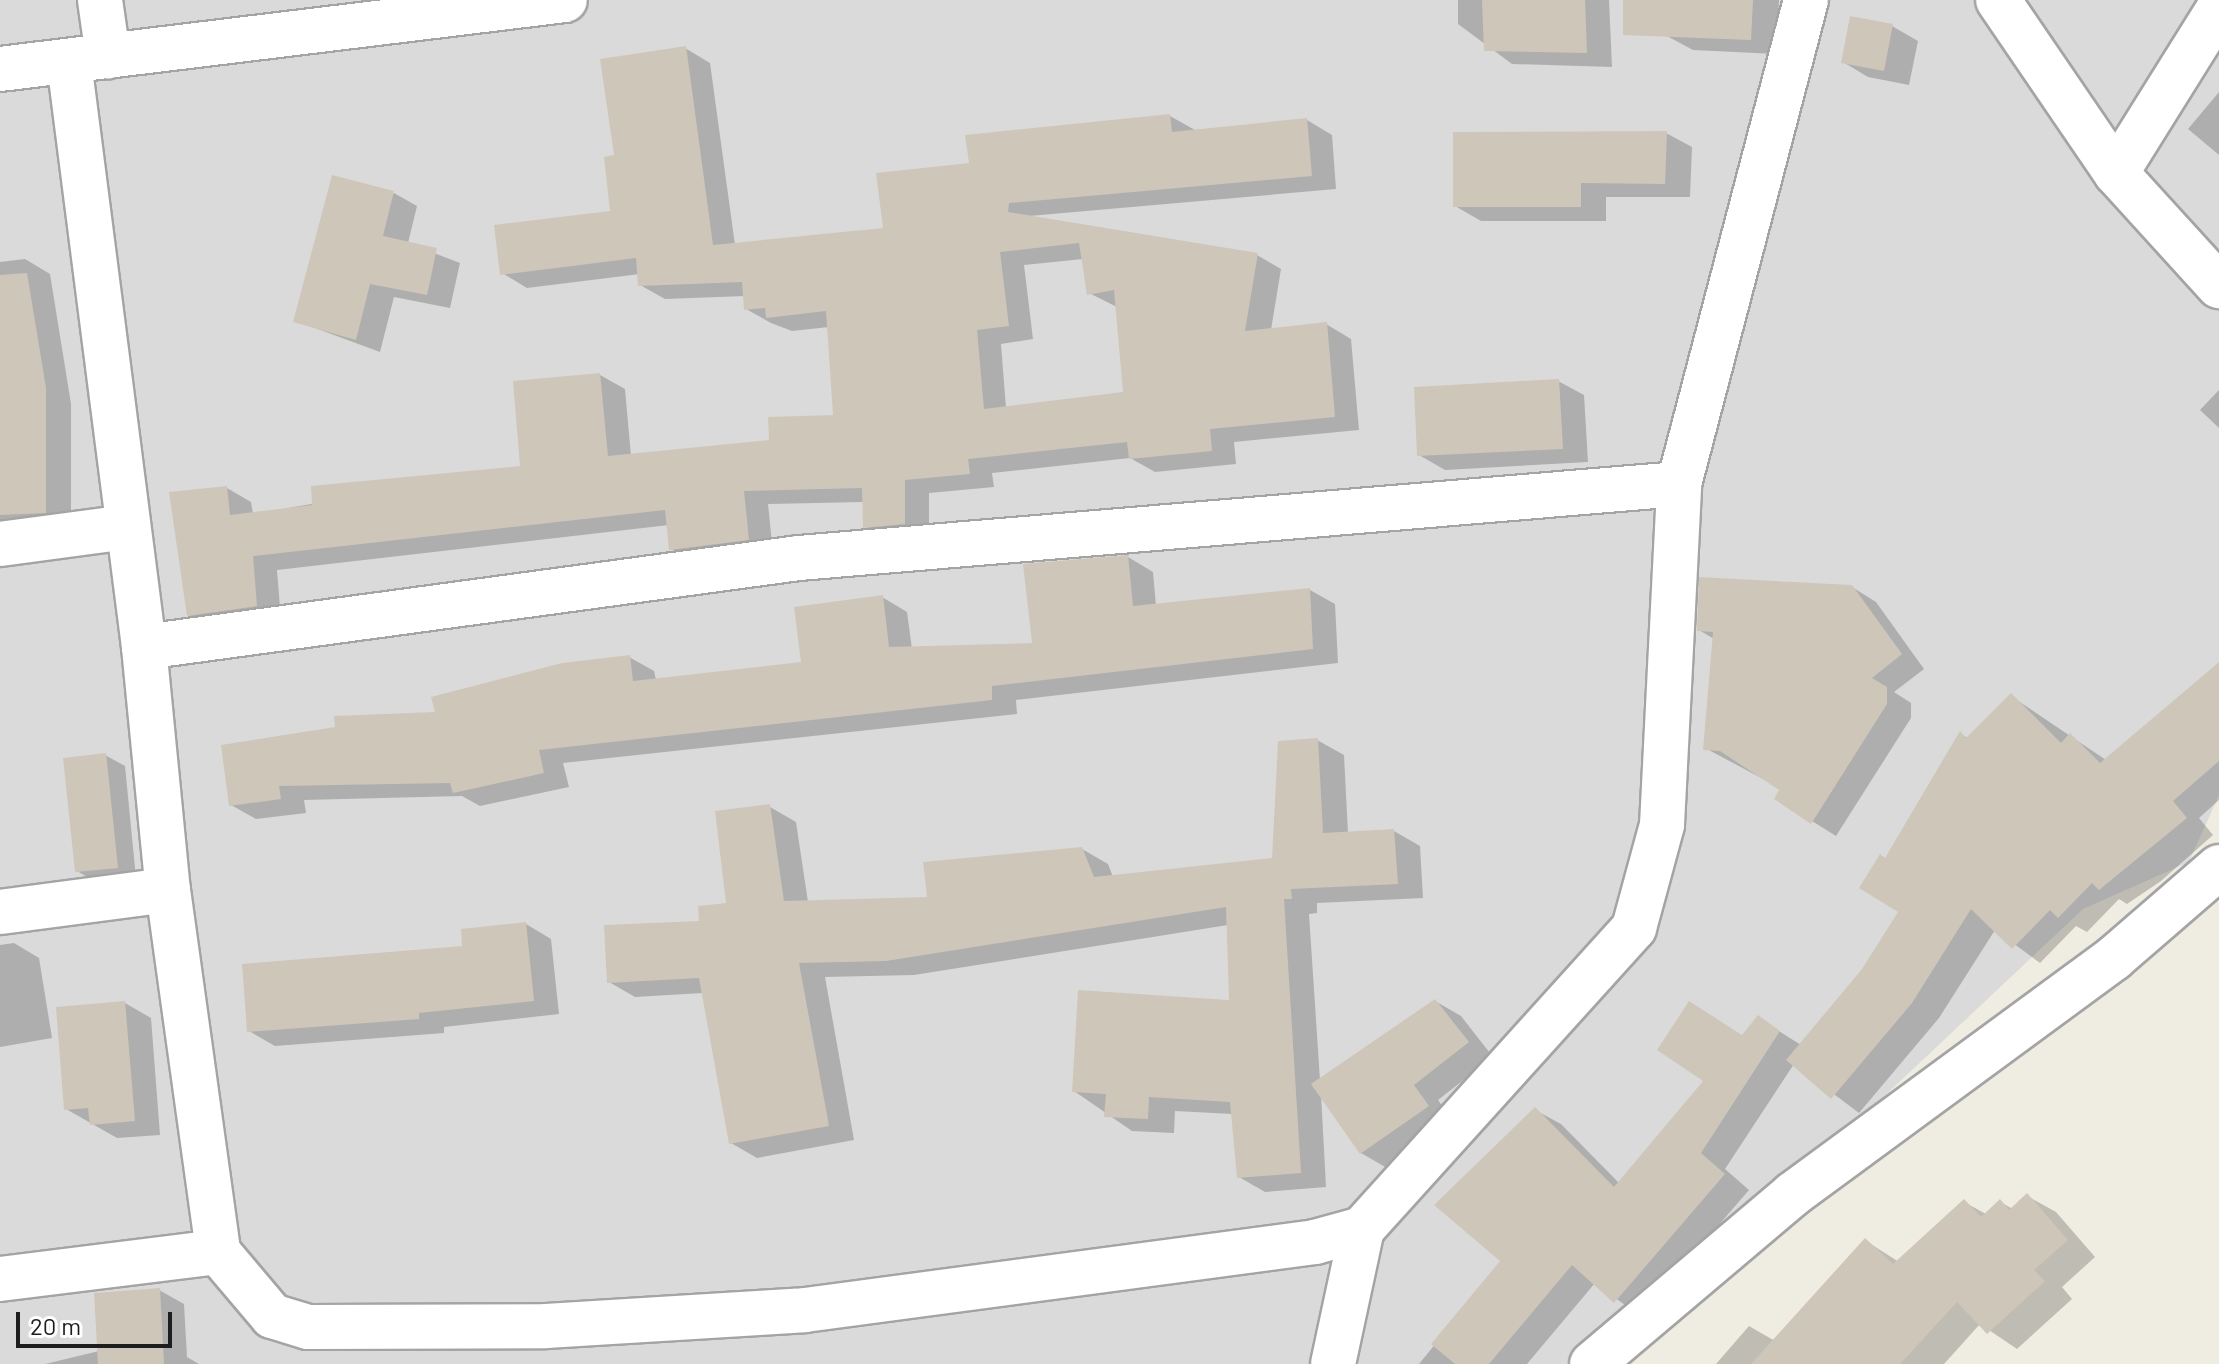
<!DOCTYPE html>
<html>
<head>
<meta charset="utf-8">
<style>
	body { margin:0 }
	#map { position:relative; width:2219px; height:1364px; overflow:hidden; background:#efece1; font-family:Barlow,sans-serif }
	div>[style] { position:absolute }
	.residential>* { inset:0; background:#dbdada }
	.shadow>* { inset:0; background:#0003 }
	.building>* { inset:0; background:#cfc6ba }
	.roads { filter:drop-shadow(2px 0 #a4a4a4) drop-shadow(-2px 0 #a4a4a4) drop-shadow(0 2px #a4a4a4) drop-shadow(0 -2px #a4a4a4) }
	.minor>* { height:44px; margin:-22px; padding:0 22px; transform-origin:22px; border-radius:22px; background:#fff }
	span { translate:-50% -50%; white-space:nowrap; text-align:center; line-height:1.15; -webkit-text-stroke:7px #fff; paint-order:stroke }
	.scale { position:absolute; left:16px; top:1312px; width:156px; height:36px; box-sizing:border-box; border:4px solid #1d1d1d; border-top:0; padding-left:10px; font-size:24px; line-height:28px; white-space:nowrap; color:#1d1d1d; -webkit-text-stroke:6px #fff; paint-order:stroke }
</style>
</head>
<body>
<div id="map">
	<div class="residential">
		<div style="clip-path:polygon(0 0,2219px 0,2219px 795px,2189px 862px,2083px 909px,1600px 1364px,0 1364px)"></div>
	</div>
	<div class="shadow">
		<div style="clip-path:polygon(1458px 0,1609px 0,1612px 67px,1512px 64px,1458px 24px)"></div>
		<div style="clip-path:polygon(1669px 0,1779px 0,1776px 54px,1693px 50px,1667px 36px)"></div>
		<div style="clip-path:polygon(1892px 26px,1918px 41px,1909px 85px,1868px 77px,1843px 62px)"></div>
		<div style="clip-path:polygon(evenodd,685px 48px,710px 63px,735px 245px,885px 230px,971px 164px,1170px 116px,1195px 130px,1307px 120px,1332px 135px,1336px 189px,1029px 216px,1257px 255px,1281px 269px,1271px 330px,1326px 324px,1351px 339px,1359px 430px,1234px 442px,1236px 464px,1155px 472px,1130px 458px,992px 473px,994px 487px,929px 493px,929px 537px,889px 541px,865px 526px,864px 502px,768px 504px,773px 553px,696px 563px,671px 549px,669px 525px,277px 570px,281px 620px,213px 629px,189px 615px,227px 488px,251px 502px,253px 514px,522px 468px,600px 375px,625px 389px,631px 456px,771px 441px,835px 417px,829px 327px,792px 331px,771px 323px,746px 309px,745px 296px,665px 299px,640px 285px,640px 274px,527px 288px,502px 273px,612px 212px,616px 157px,685px 48px,1083px 259px,1089px 293px,1117px 307px,1125px 394px,1006px 408px,1001px 344px,1033px 339px,1024px 265px,1083px 259px)"></div>
		<div style="clip-path:polygon(2219px 92px,2219px 155px,2188px 129px)"></div>
		<div style="clip-path:polygon(1666px 133px,1692px 147px,1690px 197px,1606px 197px,1606px 221px,1481px 221px,1455px 206px)"></div>
		<div style="clip-path:polygon(394px 193px,417px 206px,408px 243px,460px 263px,450px 308px,394px 297px,380px 352px,296px 321px)"></div>
		<div style="clip-path:polygon(25px 259px,50px 274px,71px 404px,71px 526px,0 529px,0 262px)"></div>
		<div style="clip-path:polygon(1558px 381px,1584px 395px,1588px 462px,1445px 470px,1419px 455px)"></div>
		<div style="clip-path:polygon(2219px 390px,2219px 428px,2200px 410px)"></div>
		<div style="clip-path:polygon(1128px 557px,1153px 572px,1156px 606px,1310px 590px,1335px 604px,1338px 663px,1016px 700px,1017px 714px,563px 763px,569px 787px,480px 806px,462px 796px,304px 800px,306px 813px,256px 819px,231px 805px,437px 714px,629px 657px,654px 671px,656px 680px,803px 663px,882px 597px,907px 612px,912px 649px,1034px 645px)"></div>
		<div style="clip-path:polygon(1852px 587px,1876px 602px,1924px 669px,1894px 692px,1911px 703px,1911px 718px,1836px 836px,1777px 799px,1782px 789px,1705px 748px,1714px 639px,1699px 630px)"></div>
		<div style="clip-path:polygon(2219px 665px,2219px 800px,2199px 818px,2213px 835px,2161px 881px,2127px 904px,2119px 899px,2087px 932px,2076px 926px,2040px 963px,1995px 930px,1939px 1018px,1859px 1113px,1794px 1064px,1725px 1169px,1749px 1190px,1640px 1316px,1595px 1283px,1527px 1364px,1419px 1364px,1503px 1261px,1535px 1110px,1561px 1124px,1620px 1184px,1758px 1018px,1801px 1045px,1864px 971px,1900px 912px,1886px 860px,1960px 734px,1968px 738px,2011px 696px,2106px 760px)"></div>
		<div style="clip-path:polygon(1317px 740px,1344px 755px,1348px 833px,1394px 831px,1420px 846px,1423px 898px,1317px 903px,1317px 913px,1309px 914px,1320px 1080px,1435px 1001px,1461px 1016px,1493px 1057px,1438px 1100px,1453px 1121px,1387px 1168px,1361px 1153px,1321px 1094px,1326px 1187px,1265px 1192px,1239px 1177px,1233px 1114px,1175px 1111px,1174px 1133px,1132px 1131px,1074px 1091px,1231px 1002px,1228px 925px,914px 975px,825px 977px,854px 1140px,757px 1158px,731px 1143px,703px 993px,635px 997px,609px 982px,728px 905px,770px 807px,796px 822px,808px 902px,929px 899px,1082px 849px,1108px 864px,1113px 877px,1274px 860px)"></div>
		<div style="clip-path:polygon(105px 755px,125px 766px,136px 878px,96px 882px,77px 871px)"></div>
		<div style="clip-path:polygon(526px 924px,551px 939px,559px 1014px,444px 1027px,444px 1033px,275px 1046px,249px 1031px)"></div>
		<div style="clip-path:polygon(14px 943px,39px 958px,52px 1038px,0 1047px,0 945px)"></div>
		<div style="clip-path:polygon(125px 1003px,151px 1018px,160px 1135px,117px 1138px,66px 1109px)"></div>
		<div style="clip-path:polygon(2027px 1196px,2056px 1212px,2095px 1257px,2062px 1287px,2072px 1299px,2017px 1349px,1980px 1324px,1944px 1364px,1716px 1364px,1749px 1326px,1775px 1341px,1866px 1241px,1899px 1262px,1964px 1202px,1986px 1214px,2000px 1202px,2013px 1209px)"></div>
		<div style="clip-path:polygon(159px 1290px,184px 1304px,187px 1357px,199px 1364px,45px 1364px,99px 1351px)"></div>
	</div>
	<div class="building">
		<div style="clip-path:polygon(1482px 0,1585px 0,1587px 53px,1484px 51px)"></div>
		<div style="clip-path:polygon(1623px 0,1753px 0,1751px 40px,1623px 35px)"></div>
		<div style="clip-path:polygon(1850px 16px,1893px 24px,1884px 71px,1841px 63px)"></div>
		<div style="clip-path:polygon(evenodd,686px 46px,713px 245px,883px 228px,876px 173px,969px 163px,965px 135px,1170px 114px,1172px 132px,1307px 118px,1312px 176px,1009px 203px,1008px 212px,1258px 253px,1245px 331px,1327px 322px,1335px 417px,1210px 429px,1212px 451px,1129px 459px,1127px 442px,968px 459px,970px 474px,905px 480px,905px 524px,863px 528px,862px 488px,744px 491px,749px 540px,669px 550px,665px 510px,253px 556px,257px 606px,187px 616px,169px 492px,227px 486px,230px 515px,312px 505px,311px 486px,520px 466px,513px 381px,600px 373px,608px 456px,769px 440px,768px 417px,833px 415px,826px 311px,766px 318px,765px 308px,744px 310px,742px 282px,638px 286px,636px 258px,500px 275px,494px 225px,610px 211px,604px 157px,614px 155px,600px 59px,686px 46px,1079px 243px,1087px 295px,1114px 290px,1123px 392px,984px 409px,977px 330px,1009px 326px,1000px 252px,1079px 243px)"></div>
		<div style="clip-path:polygon(1667px 131px,1665px 184px,1581px 183px,1581px 207px,1453px 207px,1453px 132px)"></div>
		<div style="clip-path:polygon(332px 175px,394px 191px,383px 236px,437px 248px,427px 295px,370px 284px,356px 340px,293px 322px)"></div>
		<div style="clip-path:polygon(27px 273px,46px 388px,46px 513px,0 515px,0 275px)"></div>
		<div style="clip-path:polygon(1559px 379px,1563px 449px,1417px 456px,1414px 387px)"></div>
		<div style="clip-path:polygon(1128px 555px,1133px 606px,1310px 588px,1313px 649px,992px 686px,992px 700px,539px 750px,544px 773px,453px 793px,450px 783px,279px 786px,281px 799px,229px 806px,221px 745px,335px 727px,334px 716px,435px 712px,431px 697px,562px 663px,630px 655px,633px 681px,801px 662px,794px 607px,883px 595px,889px 647px,1032px 643px,1023px 564px)"></div>
		<div style="clip-path:polygon(1699px 577px,1852px 585px,1902px 654px,1872px 678px,1887px 687px,1887px 704px,1811px 824px,1774px 799px,1779px 790px,1720px 751px,1703px 750px,1713px 632px,1697px 631px)"></div>
		<div style="clip-path:polygon(2219px 662px,2219px 761px,2173px 801px,2187px 818px,2099px 890px,2092px 883px,2058px 918px,2050px 910px,2012px 949px,1971px 909px,1912px 1003px,1831px 1099px,1786px 1060px,1862px 969px,1898px 912px,1859px 888px,1880px 854px,1885px 858px,1960px 731px,1966px 738px,2011px 693px,2061px 743px,2070px 733px,2100px 763px)"></div>
		<div style="clip-path:polygon(1318px 738px,1323px 833px,1394px 829px,1398px 884px,1291px 889px,1292px 899px,1284px 899px,1301px 1173px,1237px 1178px,1230px 1102px,1149px 1097px,1148px 1119px,1104px 1117px,1106px 1094px,1072px 1092px,1078px 990px,1229px 1000px,1226px 907px,886px 961px,799px 963px,829px 1126px,729px 1144px,699px 978px,607px 983px,604px 925px,699px 921px,698px 906px,726px 903px,715px 811px,770px 804px,784px 901px,927px 897px,923px 862px,1082px 847px,1094px 877px,1272px 858px,1278px 741px)"></div>
		<div style="clip-path:polygon(106px 753px,118px 868px,75px 872px,63px 758px)"></div>
		<div style="clip-path:polygon(526px 922px,534px 1001px,419px 1013px,419px 1019px,247px 1032px,242px 964px,462px 946px,461px 929px)"></div>
		<div style="clip-path:polygon(1435px 999px,1469px 1042px,1414px 1085px,1429px 1106px,1360px 1154px,1311px 1084px)"></div>
		<div style="clip-path:polygon(125px 1001px,135px 1121px,90px 1125px,88px 1108px,64px 1110px,56px 1007px)"></div>
		<div style="clip-path:polygon(1689px 1001px,1742px 1035px,1758px 1015px,1780px 1031px,1701px 1153px,1725px 1174px,1614px 1303px,1572px 1265px,1489px 1364px,1455px 1364px,1431px 1344px,1500px 1261px,1434px 1205px,1535px 1107px,1614px 1187px,1703px 1081px,1657px 1050px)"></div>
		<div style="clip-path:polygon(2027px 1193px,2068px 1240px,2034px 1270px,2045px 1281px,1987px 1334px,1957px 1302px,1900px 1364px,1751px 1364px,1865px 1238px,1893px 1264px,1964px 1199px,1981px 1217px,2000px 1199px,2009px 1210px)"></div>
		<div style="clip-path:polygon(160px 1288px,164px 1364px,98px 1364px,94px 1293px)"></div>
	</div>
	<div class="roads">
		<div class="minor">
			<div style="left:100px;top:0;width:57px;rotate:81.9deg"></div>
			<div style="left:1998px;top:0;width:209px;rotate:55.7deg"></div>
			<div style="left:2116px;top:173px;width:153px;rotate:47.7deg"></div>
			<div style="left:69px;top:62px;width:590px;rotate:82.69deg"></div>
			<div style="left:144px;top:647px;width:661px;rotate:-7.74deg"></div>
			<div style="left:799px;top:558px;width:883px;rotate:-4.81deg"></div>
			<div style="left:1679px;top:484px;width:500px;rotate:-75.3deg"></div>
			<div style="left:0;top:69px;width:569px;rotate:-6.96deg"></div>
			<div style="left:2116px;top:173px;width:195px;rotate:-58deg"></div>
			<div style="left:0;top:544px;width:129px;rotate:-7.6deg"></div>
			<div style="left:144px;top:647px;width:244px;rotate:84.4deg"></div>
			<div style="left:168px;top:890px;width:365px;rotate:82.1deg"></div>
			<div style="left:218px;top:1252px;width:84px;rotate:49.8deg"></div>
			<div style="left:272px;top:1316px;width:38px;rotate:17deg"></div>
			<div style="left:308px;top:1327px;width:238px;rotate:-0.2deg"></div>
			<div style="left:546px;top:1326px;width:259px;rotate:-3.5deg"></div>
			<div style="left:805px;top:1310px;width:515px;rotate:-7.59deg"></div>
			<div style="left:1315px;top:1242px;width:49px;rotate:-15.5deg"></div>
			<div style="left:0;top:912px;width:169px;rotate:-7.5deg"></div>
			<div style="left:0;top:1279px;width:220px;rotate:-7.1deg"></div>
			<div style="left:1333px;top:1364px;width:138px;rotate:-77.9deg"></div>
			<div style="left:1362px;top:1229px;width:406px;rotate:-47.9deg"></div>
			<div style="left:1634px;top:928px;width:107px;rotate:-74.8deg"></div>
			<div style="left:1662px;top:825px;width:341px;rotate:-87.1deg"></div>
			<div style="left:1592px;top:1364px;width:263px;rotate:-40.2deg"></div>
			<div style="left:1793px;top:1194px;width:398px;rotate:-36.3deg"></div>
			<div style="left:2114px;top:958px;width:139px;rotate:-40.9deg"></div>
		</div>
	</div>
	<div class="scale">20 m</div>
</div>
</body>
</html>
